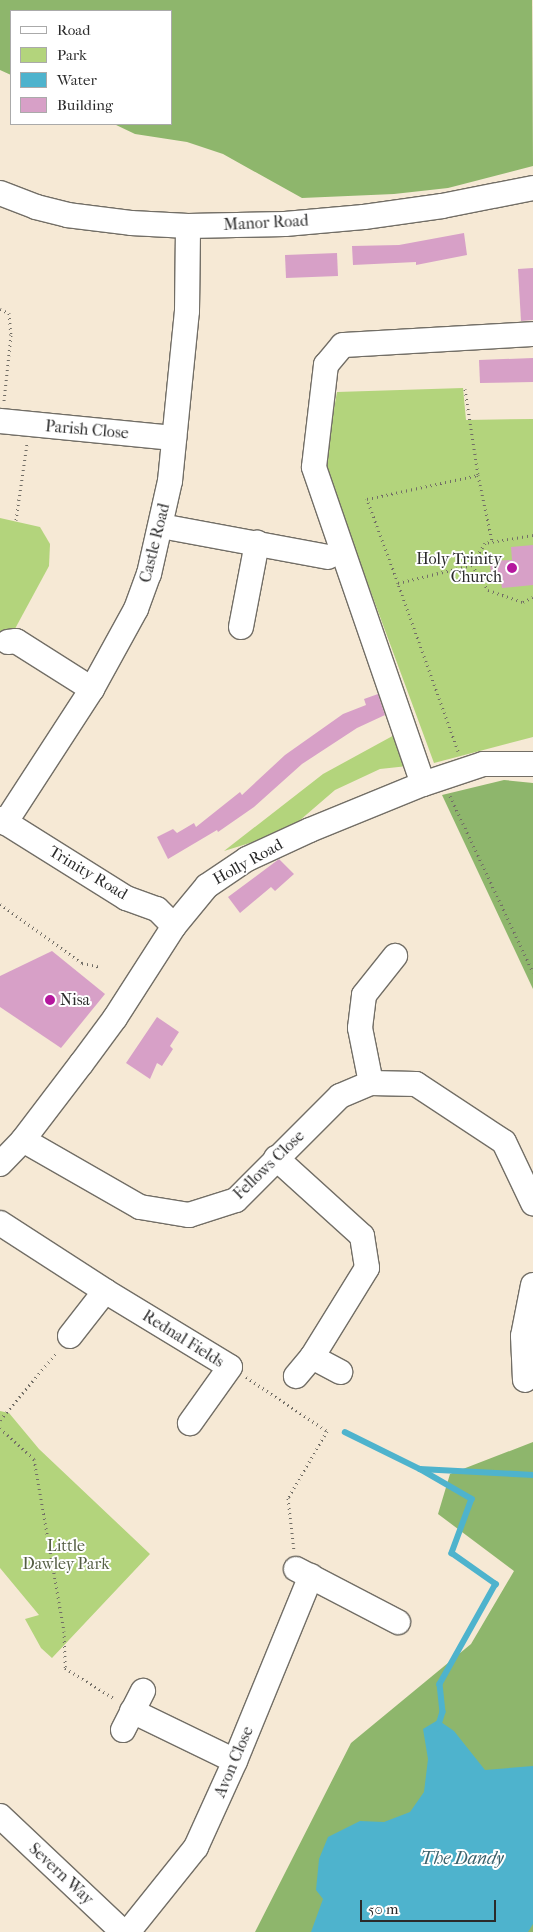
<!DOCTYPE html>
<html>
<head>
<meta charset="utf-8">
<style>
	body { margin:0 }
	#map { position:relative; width:533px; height:1932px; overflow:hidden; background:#f6e9d5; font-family:"IM FELL French Canon",serif }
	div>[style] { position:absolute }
	.green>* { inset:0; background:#b3d47c }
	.forest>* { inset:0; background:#8eb66c }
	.water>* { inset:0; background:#4eb3cd }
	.stream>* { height:5.5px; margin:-2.75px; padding:0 2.75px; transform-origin:2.75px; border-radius:2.75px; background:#4eb3cd }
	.building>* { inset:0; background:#d7a0c7 }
	.path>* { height:3px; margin-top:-1.5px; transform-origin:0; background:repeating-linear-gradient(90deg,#726e66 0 1px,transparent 0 5px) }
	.roads { filter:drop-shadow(1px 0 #726e66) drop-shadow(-1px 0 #726e66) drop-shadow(0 1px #726e66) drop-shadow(0 -1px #726e66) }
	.minor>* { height:24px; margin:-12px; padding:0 12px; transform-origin:12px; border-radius:12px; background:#fff }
	.dots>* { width:14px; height:14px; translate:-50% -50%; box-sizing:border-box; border:2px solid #fff; border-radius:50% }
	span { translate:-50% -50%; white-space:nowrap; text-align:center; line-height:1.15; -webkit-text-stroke:4px #fff; paint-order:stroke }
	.street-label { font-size:16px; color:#2b2b2b }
	.poi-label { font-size:16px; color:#2b2b2b }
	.right { translate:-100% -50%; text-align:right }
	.left { translate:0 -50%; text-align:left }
	.park-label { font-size:16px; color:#545e43 }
	.water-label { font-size:18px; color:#39616c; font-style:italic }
	.legend { position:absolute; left:10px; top:10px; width:162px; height:115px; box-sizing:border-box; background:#fff; border:1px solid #aaa; margin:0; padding:6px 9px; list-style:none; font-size:15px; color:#2b2b2b }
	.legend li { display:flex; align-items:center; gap:10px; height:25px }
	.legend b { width:25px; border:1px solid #aaa }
	.scale { position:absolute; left:360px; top:1900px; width:136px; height:22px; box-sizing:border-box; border:2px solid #2b2b2b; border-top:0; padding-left:6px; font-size:15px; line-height:18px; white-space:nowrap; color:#2b2b2b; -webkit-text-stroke:4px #fff; paint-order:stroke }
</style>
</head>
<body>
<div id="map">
	<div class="green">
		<div style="clip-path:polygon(463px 388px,466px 420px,533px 419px,533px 737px,434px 763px,324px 465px,337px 392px)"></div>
		<div style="clip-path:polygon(0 518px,40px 527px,50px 544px,49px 566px,10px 638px,0 632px)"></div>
		<div style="clip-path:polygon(398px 733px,417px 765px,380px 769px,335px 790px,299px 821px,253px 842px,224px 851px,323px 774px)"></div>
		<div style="clip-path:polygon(0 1411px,9px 1413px,39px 1449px,150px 1554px,52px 1658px,41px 1648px,25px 1619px,39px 1615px,0 1568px)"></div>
	</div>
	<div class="forest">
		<div style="clip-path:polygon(0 0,532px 0,533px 166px,448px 188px,394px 194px,302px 198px,223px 154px,187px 142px,135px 134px,114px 124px,171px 124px,171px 11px,11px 11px,11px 75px,0 70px)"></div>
		<div style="clip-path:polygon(504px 780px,533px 783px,533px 989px,442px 795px)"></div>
		<div style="clip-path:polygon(533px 1442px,533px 1932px,255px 1932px,351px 1743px,471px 1644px,514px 1571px,438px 1514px,450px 1474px)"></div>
	</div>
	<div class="water">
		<div style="clip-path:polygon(438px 1720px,454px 1731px,485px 1770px,533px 1766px,533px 1924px,528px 1932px,311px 1932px,323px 1899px,316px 1890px,319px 1859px,328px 1837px,360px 1821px,384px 1822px,410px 1812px,424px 1792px,428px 1759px,423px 1729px)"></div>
	</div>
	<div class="stream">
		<div style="left:345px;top:1432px;width:84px;rotate:26.3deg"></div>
		<div style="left:420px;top:1469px;width:113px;rotate:3deg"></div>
		<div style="left:420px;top:1469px;width:60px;rotate:30deg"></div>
		<div style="left:472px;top:1499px;width:58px;rotate:110.3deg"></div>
		<div style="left:452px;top:1553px;width:54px;rotate:35.2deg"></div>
		<div style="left:496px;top:1584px;width:115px;rotate:119.2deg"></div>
		<div style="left:440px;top:1684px;width:28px;rotate:84deg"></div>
		<div style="left:443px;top:1712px;width:17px;rotate:107deg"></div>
	</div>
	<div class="building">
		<div style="clip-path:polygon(464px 233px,467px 255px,416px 265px,416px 262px,353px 265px,352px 246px,399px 245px)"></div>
		<div style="clip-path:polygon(337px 253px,338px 276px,286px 278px,285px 255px)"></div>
		<div style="clip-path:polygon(533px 268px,533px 320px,521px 321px,518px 269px)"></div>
		<div style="clip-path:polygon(533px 358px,533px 382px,480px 383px,479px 360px)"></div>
		<div style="clip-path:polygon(533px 545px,533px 585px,502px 588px,500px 575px,491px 576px,490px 561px,512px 560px,511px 547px)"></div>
		<div style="clip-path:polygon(378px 694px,385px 715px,357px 728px,302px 764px,254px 807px,218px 832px,217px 830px,168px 859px,157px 837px,173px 829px,177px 833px,194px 823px,196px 827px,240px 792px,242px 795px,285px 755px,343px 714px,366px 705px,364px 699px)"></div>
		<div style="clip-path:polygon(279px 859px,294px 874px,275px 891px,271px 887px,240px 913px,228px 897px)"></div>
		<div style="clip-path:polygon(52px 951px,105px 994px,61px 1048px,0 1007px,0 976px)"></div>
		<div style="clip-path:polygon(157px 1017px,179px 1032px,170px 1046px,173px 1049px,162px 1066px,157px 1063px,150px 1079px,126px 1063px)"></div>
	</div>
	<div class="path">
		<div style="left:0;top:309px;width:10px;rotate:24deg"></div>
		<div style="left:9px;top:313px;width:22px;rotate:85deg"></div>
		<div style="left:11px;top:335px;width:66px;rotate:96.1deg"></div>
		<div style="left:465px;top:389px;width:87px;rotate:81.4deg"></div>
		<div style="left:16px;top:520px;width:77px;rotate:-81.8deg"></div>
		<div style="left:533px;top:535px;width:49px;rotate:170.5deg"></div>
		<div style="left:485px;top:543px;width:26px;rotate:121deg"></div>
		<div style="left:472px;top:565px;width:30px;rotate:57deg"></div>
		<div style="left:488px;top:590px;width:37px;rotate:19deg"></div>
		<div style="left:523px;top:602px;width:11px;rotate:-27deg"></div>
		<div style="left:398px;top:583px;width:90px;rotate:-110.3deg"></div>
		<div style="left:367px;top:499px;width:114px;rotate:-12.2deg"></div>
		<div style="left:478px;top:475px;width:67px;rotate:78deg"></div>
		<div style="left:458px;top:751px;width:178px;rotate:-109.7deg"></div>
		<div style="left:398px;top:583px;width:76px;rotate:-13.7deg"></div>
		<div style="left:450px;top:796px;width:195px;rotate:64.8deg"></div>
		<div style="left:0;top:904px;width:101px;rotate:35.7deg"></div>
		<div style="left:82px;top:963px;width:19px;rotate:12deg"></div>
		<div style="left:246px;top:1377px;width:97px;rotate:33.7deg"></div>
		<div style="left:327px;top:1431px;width:78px;rotate:120.2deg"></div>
		<div style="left:288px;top:1498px;width:53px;rotate:83.5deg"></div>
		<div style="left:0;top:1420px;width:89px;rotate:-50deg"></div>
		<div style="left:0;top:1428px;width:46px;rotate:42.4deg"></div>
		<div style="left:34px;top:1459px;width:175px;rotate:80.1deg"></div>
		<div style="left:64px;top:1631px;width:37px;rotate:88deg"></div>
		<div style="left:65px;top:1668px;width:59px;rotate:31.8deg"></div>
	</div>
	<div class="roads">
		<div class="minor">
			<div style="left:0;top:193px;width:39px;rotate:21deg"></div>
			<div style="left:36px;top:207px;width:32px;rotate:14deg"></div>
			<div style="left:67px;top:215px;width:64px;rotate:7.1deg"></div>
			<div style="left:131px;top:223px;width:57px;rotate:3deg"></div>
			<div style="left:188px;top:226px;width:97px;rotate:-1.2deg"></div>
			<div style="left:285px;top:224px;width:79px;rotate:-5.1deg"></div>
			<div style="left:364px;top:217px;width:79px;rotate:-8deg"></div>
			<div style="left:442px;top:206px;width:93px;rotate:-11.2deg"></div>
			<div style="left:0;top:421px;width:175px;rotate:5.6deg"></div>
			<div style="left:161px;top:526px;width:170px;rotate:10.5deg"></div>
			<div style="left:241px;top:627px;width:86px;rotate:-79.2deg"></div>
			<div style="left:8px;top:642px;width:8px;rotate:-7deg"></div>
			<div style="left:16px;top:641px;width:90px;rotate:32.3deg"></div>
			<div style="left:423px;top:784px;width:335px;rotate:-109deg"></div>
			<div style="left:314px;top:467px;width:103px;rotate:-83.3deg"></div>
			<div style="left:326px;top:365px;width:26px;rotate:-50deg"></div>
			<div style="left:343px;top:345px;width:190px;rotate:-3.3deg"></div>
			<div style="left:0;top:819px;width:149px;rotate:32.1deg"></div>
			<div style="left:126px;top:898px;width:33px;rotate:20deg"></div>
			<div style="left:157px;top:909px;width:24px;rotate:45deg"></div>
			<div style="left:5px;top:823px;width:160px;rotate:-57deg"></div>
			<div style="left:92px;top:689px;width:91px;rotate:-61.2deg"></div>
			<div style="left:136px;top:609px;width:37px;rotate:-70deg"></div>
			<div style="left:149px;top:574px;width:95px;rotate:-77.3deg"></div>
			<div style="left:170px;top:481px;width:171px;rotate:-84.3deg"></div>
			<div style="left:187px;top:311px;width:85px;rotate:-89.3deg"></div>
			<div style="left:371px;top:1083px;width:56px;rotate:-101.3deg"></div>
			<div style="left:360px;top:1028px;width:33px;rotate:-83deg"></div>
			<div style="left:364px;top:995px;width:50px;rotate:-51.5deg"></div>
			<div style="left:23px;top:1140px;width:135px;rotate:29.8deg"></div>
			<div style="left:140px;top:1207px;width:50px;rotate:9.3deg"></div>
			<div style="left:189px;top:1215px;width:49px;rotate:-17.7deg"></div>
			<div style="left:236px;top:1200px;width:147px;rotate:-45deg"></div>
			<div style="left:340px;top:1096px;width:34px;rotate:-23deg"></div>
			<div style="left:371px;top:1083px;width:45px;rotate:1.3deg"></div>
			<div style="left:416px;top:1084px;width:105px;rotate:33.4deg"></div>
			<div style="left:504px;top:1142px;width:68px;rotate:64.6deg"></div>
			<div style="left:276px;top:1158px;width:116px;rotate:42.2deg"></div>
			<div style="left:362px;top:1236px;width:32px;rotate:81deg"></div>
			<div style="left:367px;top:1268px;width:105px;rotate:121.7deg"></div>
			<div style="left:312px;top:1357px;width:25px;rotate:130deg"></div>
			<div style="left:0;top:1164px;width:33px;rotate:-46deg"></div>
			<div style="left:23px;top:1140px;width:96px;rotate:-52.7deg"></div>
			<div style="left:81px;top:1064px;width:57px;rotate:-53.5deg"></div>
			<div style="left:115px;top:1018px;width:109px;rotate:-57.3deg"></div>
			<div style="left:174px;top:926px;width:52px;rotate:-50.5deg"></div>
			<div style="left:207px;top:886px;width:48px;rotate:-34deg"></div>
			<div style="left:247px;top:859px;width:69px;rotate:-24.7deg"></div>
			<div style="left:310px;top:830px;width:122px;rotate:-22.2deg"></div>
			<div style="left:423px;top:784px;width:63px;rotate:-18.4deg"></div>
			<div style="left:483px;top:764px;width:50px"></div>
			<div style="left:0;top:1223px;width:125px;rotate:32.9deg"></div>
			<div style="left:105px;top:1291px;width:146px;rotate:31.3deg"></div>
			<div style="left:230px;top:1367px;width:69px;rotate:125.5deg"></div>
			<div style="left:70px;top:1336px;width:57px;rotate:-52.1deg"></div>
			<div style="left:312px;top:1357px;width:32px;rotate:28deg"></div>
			<div style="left:525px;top:1380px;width:44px;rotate:-92.6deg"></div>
			<div style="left:523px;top:1336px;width:52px;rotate:-78.9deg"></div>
			<div style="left:296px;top:1569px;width:115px;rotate:27.5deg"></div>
			<div style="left:132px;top:1711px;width:114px;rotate:25.9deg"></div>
			<div style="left:123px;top:1730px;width:44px;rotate:-62.9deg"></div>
			<div style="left:0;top:1816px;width:169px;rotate:43.3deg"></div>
			<div style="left:128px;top:1932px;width:109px;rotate:-51.3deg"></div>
			<div style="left:196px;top:1847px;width:94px;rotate:-65.6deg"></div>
			<div style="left:235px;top:1761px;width:200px;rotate:-67.7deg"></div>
		</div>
	</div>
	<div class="dots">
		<div style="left:512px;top:568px;background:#b5179e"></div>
		<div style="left:50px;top:1000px;background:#b5179e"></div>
	</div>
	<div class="street-label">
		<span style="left:266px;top:223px;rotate:-3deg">Manor Road</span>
		<span style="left:87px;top:430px;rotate:5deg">Parish Close</span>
		<span style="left:155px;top:543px;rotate:-76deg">Castle Road</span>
		<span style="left:248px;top:862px;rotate:-29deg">Holly Road</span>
		<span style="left:88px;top:873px;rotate:31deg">Trinity Road</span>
		<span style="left:269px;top:1165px;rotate:-44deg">Fellows Close</span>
		<span style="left:183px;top:1339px;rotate:32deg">Rednal Fields</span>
		<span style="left:234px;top:1762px;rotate:-67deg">Avon Close</span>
		<span style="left:61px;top:1874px;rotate:43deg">Severn Way</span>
	</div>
	<div class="poi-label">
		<span class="right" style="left:502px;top:568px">Holy Trinity<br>Church</span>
		<span class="left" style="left:60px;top:1000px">Nisa</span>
	</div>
	<div class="park-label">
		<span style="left:66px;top:1555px">Little<br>Dawley Park</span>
	</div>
	<div class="water-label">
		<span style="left:462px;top:1859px">The Dandy</span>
	</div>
	<ul class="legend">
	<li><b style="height:6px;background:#fff"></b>Road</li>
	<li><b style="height:14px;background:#b3d47c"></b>Park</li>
	<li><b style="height:14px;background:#4eb3cd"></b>Water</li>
	<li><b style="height:14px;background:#d7a0c7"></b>Building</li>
	</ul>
	<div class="scale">50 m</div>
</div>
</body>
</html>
